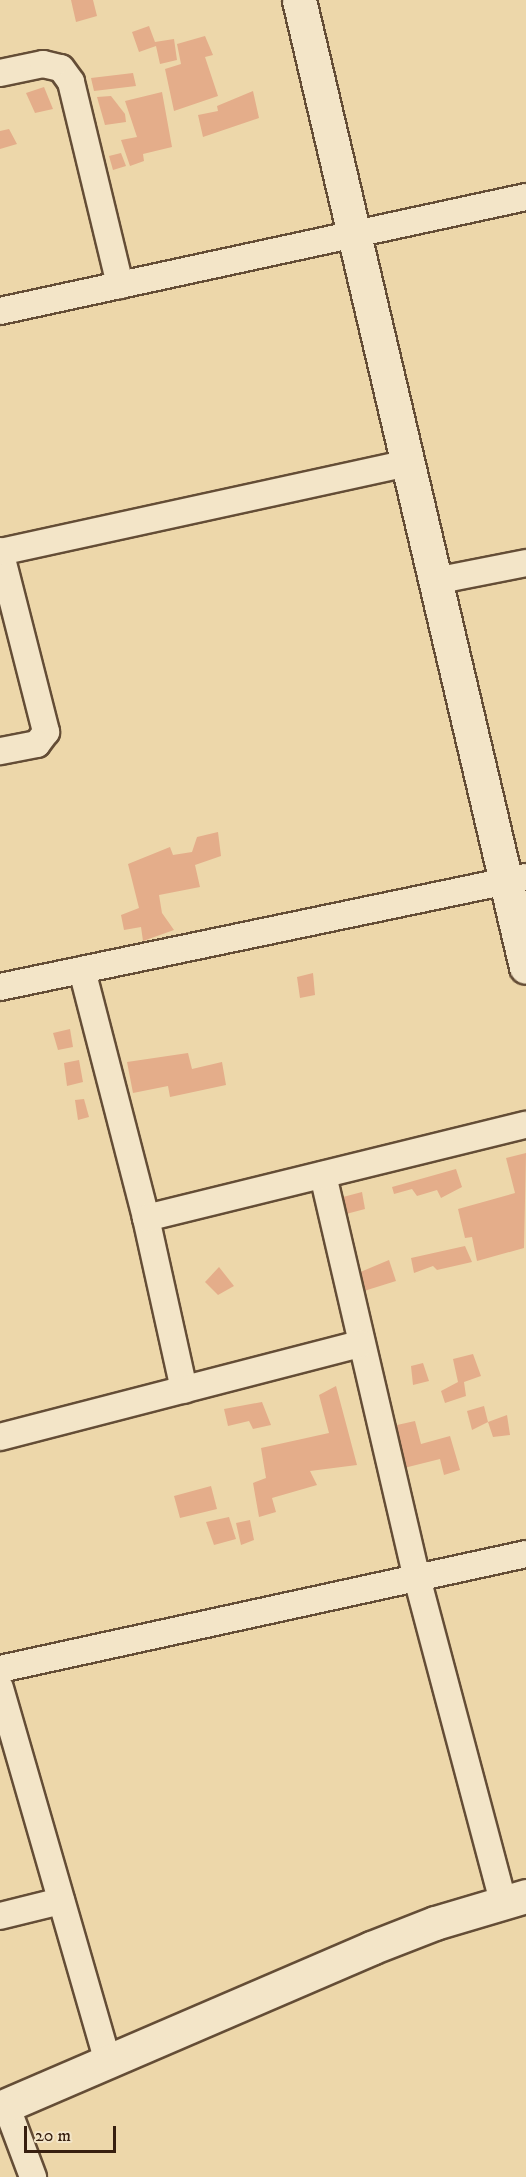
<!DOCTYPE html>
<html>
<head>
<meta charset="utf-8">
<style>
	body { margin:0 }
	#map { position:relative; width:526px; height:2177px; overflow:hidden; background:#edd7aa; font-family:"IM FELL DW Pica",serif }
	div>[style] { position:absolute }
	.building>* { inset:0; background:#e4ad8a }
	.roads { filter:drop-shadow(2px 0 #644d36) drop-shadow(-2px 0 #644d36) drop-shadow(0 2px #644d36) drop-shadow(0 -2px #644d36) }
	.street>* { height:26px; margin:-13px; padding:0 13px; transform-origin:13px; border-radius:13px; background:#f3e5c8 }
	.secondary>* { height:33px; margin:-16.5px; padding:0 16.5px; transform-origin:16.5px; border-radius:16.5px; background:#f3e5c8 }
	span { translate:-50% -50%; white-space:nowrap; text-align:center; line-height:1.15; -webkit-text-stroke:4.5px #f3e5c8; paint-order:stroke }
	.scale { position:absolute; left:24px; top:2126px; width:92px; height:27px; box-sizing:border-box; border:3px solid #371f0f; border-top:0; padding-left:8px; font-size:18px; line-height:21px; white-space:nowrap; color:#371f0f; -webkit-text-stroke:4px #f3e5c8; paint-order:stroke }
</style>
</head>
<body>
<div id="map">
	<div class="building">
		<div style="clip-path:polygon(71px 0,93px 0,97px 16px,76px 22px)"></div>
		<div style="clip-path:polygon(149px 26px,155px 42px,174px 39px,177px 60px,160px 64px,156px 46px,139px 52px,132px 32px)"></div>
		<div style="clip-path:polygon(205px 36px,213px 55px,205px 57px,218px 96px,174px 111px,165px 69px,181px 64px,177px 44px)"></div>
		<div style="clip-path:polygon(133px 73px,136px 86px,94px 91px,91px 78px)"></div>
		<div style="clip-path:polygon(44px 87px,53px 109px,35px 113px,26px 93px)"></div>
		<div style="clip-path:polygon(253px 91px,259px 118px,203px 137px,198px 115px,218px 111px,217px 106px)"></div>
		<div style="clip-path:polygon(162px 92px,172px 147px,143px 154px,144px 161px,130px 166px,121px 140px,137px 137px,125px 101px)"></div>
		<div style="clip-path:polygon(111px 96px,125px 114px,126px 122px,105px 125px,97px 97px)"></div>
		<div style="clip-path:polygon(9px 129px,17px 144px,0 149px,0 131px)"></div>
		<div style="clip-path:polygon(121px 153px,126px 166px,113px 170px,109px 156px)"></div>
		<div style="clip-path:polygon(218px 832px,221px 856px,195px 865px,200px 887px,159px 895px,162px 913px,174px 930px,143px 941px,141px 927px,124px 930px,121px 915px,139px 908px,128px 864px,170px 847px,173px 855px,192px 852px,197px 837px)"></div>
		<div style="clip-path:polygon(313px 973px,315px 995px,300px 998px,297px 977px)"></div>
		<div style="clip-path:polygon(70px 1029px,73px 1047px,58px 1050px,53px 1033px)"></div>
		<div style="clip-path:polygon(188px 1053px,192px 1069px,222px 1062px,226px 1085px,170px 1097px,168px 1086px,133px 1093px,127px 1062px)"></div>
		<div style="clip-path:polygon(79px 1060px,83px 1082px,67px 1086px,64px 1063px)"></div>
		<div style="clip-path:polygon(84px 1099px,89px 1117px,78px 1120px,75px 1100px)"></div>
		<div style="clip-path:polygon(526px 1153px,524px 1248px,477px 1261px,472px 1237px,465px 1238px,458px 1209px,515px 1193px,506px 1158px)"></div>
		<div style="clip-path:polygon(456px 1169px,462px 1187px,441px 1198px,437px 1190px,417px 1196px,412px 1189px,394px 1194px,392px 1187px)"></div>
		<div style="clip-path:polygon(362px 1192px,365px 1209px,346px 1214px,343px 1197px)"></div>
		<div style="clip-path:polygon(465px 1246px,472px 1262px,437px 1270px,433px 1266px,414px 1273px,411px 1258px)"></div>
		<div style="clip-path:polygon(389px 1260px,396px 1281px,364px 1291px,358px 1273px)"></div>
		<div style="clip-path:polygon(219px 1267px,234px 1286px,218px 1295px,205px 1282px)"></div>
		<div style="clip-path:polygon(473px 1354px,481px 1376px,464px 1382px,466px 1396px,445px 1403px,441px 1391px,458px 1382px,453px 1359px)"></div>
		<div style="clip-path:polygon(423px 1363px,429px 1381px,413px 1385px,411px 1366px)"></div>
		<div style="clip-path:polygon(336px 1386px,357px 1465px,310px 1471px,317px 1485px,272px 1498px,276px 1512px,259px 1517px,253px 1483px,266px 1478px,261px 1448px,329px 1433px,319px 1395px)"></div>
		<div style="clip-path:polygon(262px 1402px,271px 1425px,253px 1429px,249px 1421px,228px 1426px,224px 1409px)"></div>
		<div style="clip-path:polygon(484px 1406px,488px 1422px,472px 1430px,467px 1411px)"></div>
		<div style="clip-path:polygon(507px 1415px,510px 1435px,493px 1437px,488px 1422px)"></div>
		<div style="clip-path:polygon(415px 1421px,421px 1444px,450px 1436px,460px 1470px,444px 1475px,440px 1459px,400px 1469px,388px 1427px)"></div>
		<div style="clip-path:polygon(211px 1486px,217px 1509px,180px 1518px,174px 1496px)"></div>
		<div style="clip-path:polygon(229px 1517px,236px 1539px,214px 1545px,206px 1522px)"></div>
		<div style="clip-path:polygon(250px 1520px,254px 1540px,241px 1545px,236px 1523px)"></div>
	</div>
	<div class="roads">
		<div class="street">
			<div style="left:0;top:73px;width:44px;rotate:-11.8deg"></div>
			<div style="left:43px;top:64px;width:18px;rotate:13deg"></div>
			<div style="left:61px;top:68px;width:17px;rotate:54deg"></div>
			<div style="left:71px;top:82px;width:209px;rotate:76.4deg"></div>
			<div style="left:0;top:311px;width:538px;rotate:-12.23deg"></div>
			<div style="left:0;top:551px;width:187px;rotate:75.7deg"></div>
			<div style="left:46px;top:732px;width:15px;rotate:127deg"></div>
			<div style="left:37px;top:744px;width:38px;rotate:169deg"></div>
			<div style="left:0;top:552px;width:417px;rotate:-12.3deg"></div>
			<div style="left:435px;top:581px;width:93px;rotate:-11.2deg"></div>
			<div style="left:82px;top:970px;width:256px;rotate:75.5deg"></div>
			<div style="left:146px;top:1218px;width:176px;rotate:77.5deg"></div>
			<div style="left:0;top:987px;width:537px;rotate:-11.81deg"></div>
			<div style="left:323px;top:1175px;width:414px;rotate:76.9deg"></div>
			<div style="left:417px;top:1578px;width:335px;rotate:75.1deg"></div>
			<div style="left:146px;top:1218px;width:391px;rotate:-13.8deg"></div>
			<div style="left:0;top:1437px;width:372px;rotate:-14.5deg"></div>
			<div style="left:0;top:1669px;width:538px;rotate:-12.33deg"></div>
			<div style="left:0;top:1688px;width:389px;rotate:73.9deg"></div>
			<div style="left:0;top:1916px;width:63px;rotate:-13.8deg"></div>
			<div style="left:6px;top:2105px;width:77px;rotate:69.4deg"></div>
		</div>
		<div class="secondary">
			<div style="left:299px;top:0;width:993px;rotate:76.79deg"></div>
			<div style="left:0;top:2108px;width:404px;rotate:-23.3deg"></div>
			<div style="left:371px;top:1948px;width:69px;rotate:-21.3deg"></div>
			<div style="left:435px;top:1923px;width:95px;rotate:-16.5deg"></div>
		</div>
	</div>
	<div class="scale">20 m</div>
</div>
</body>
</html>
